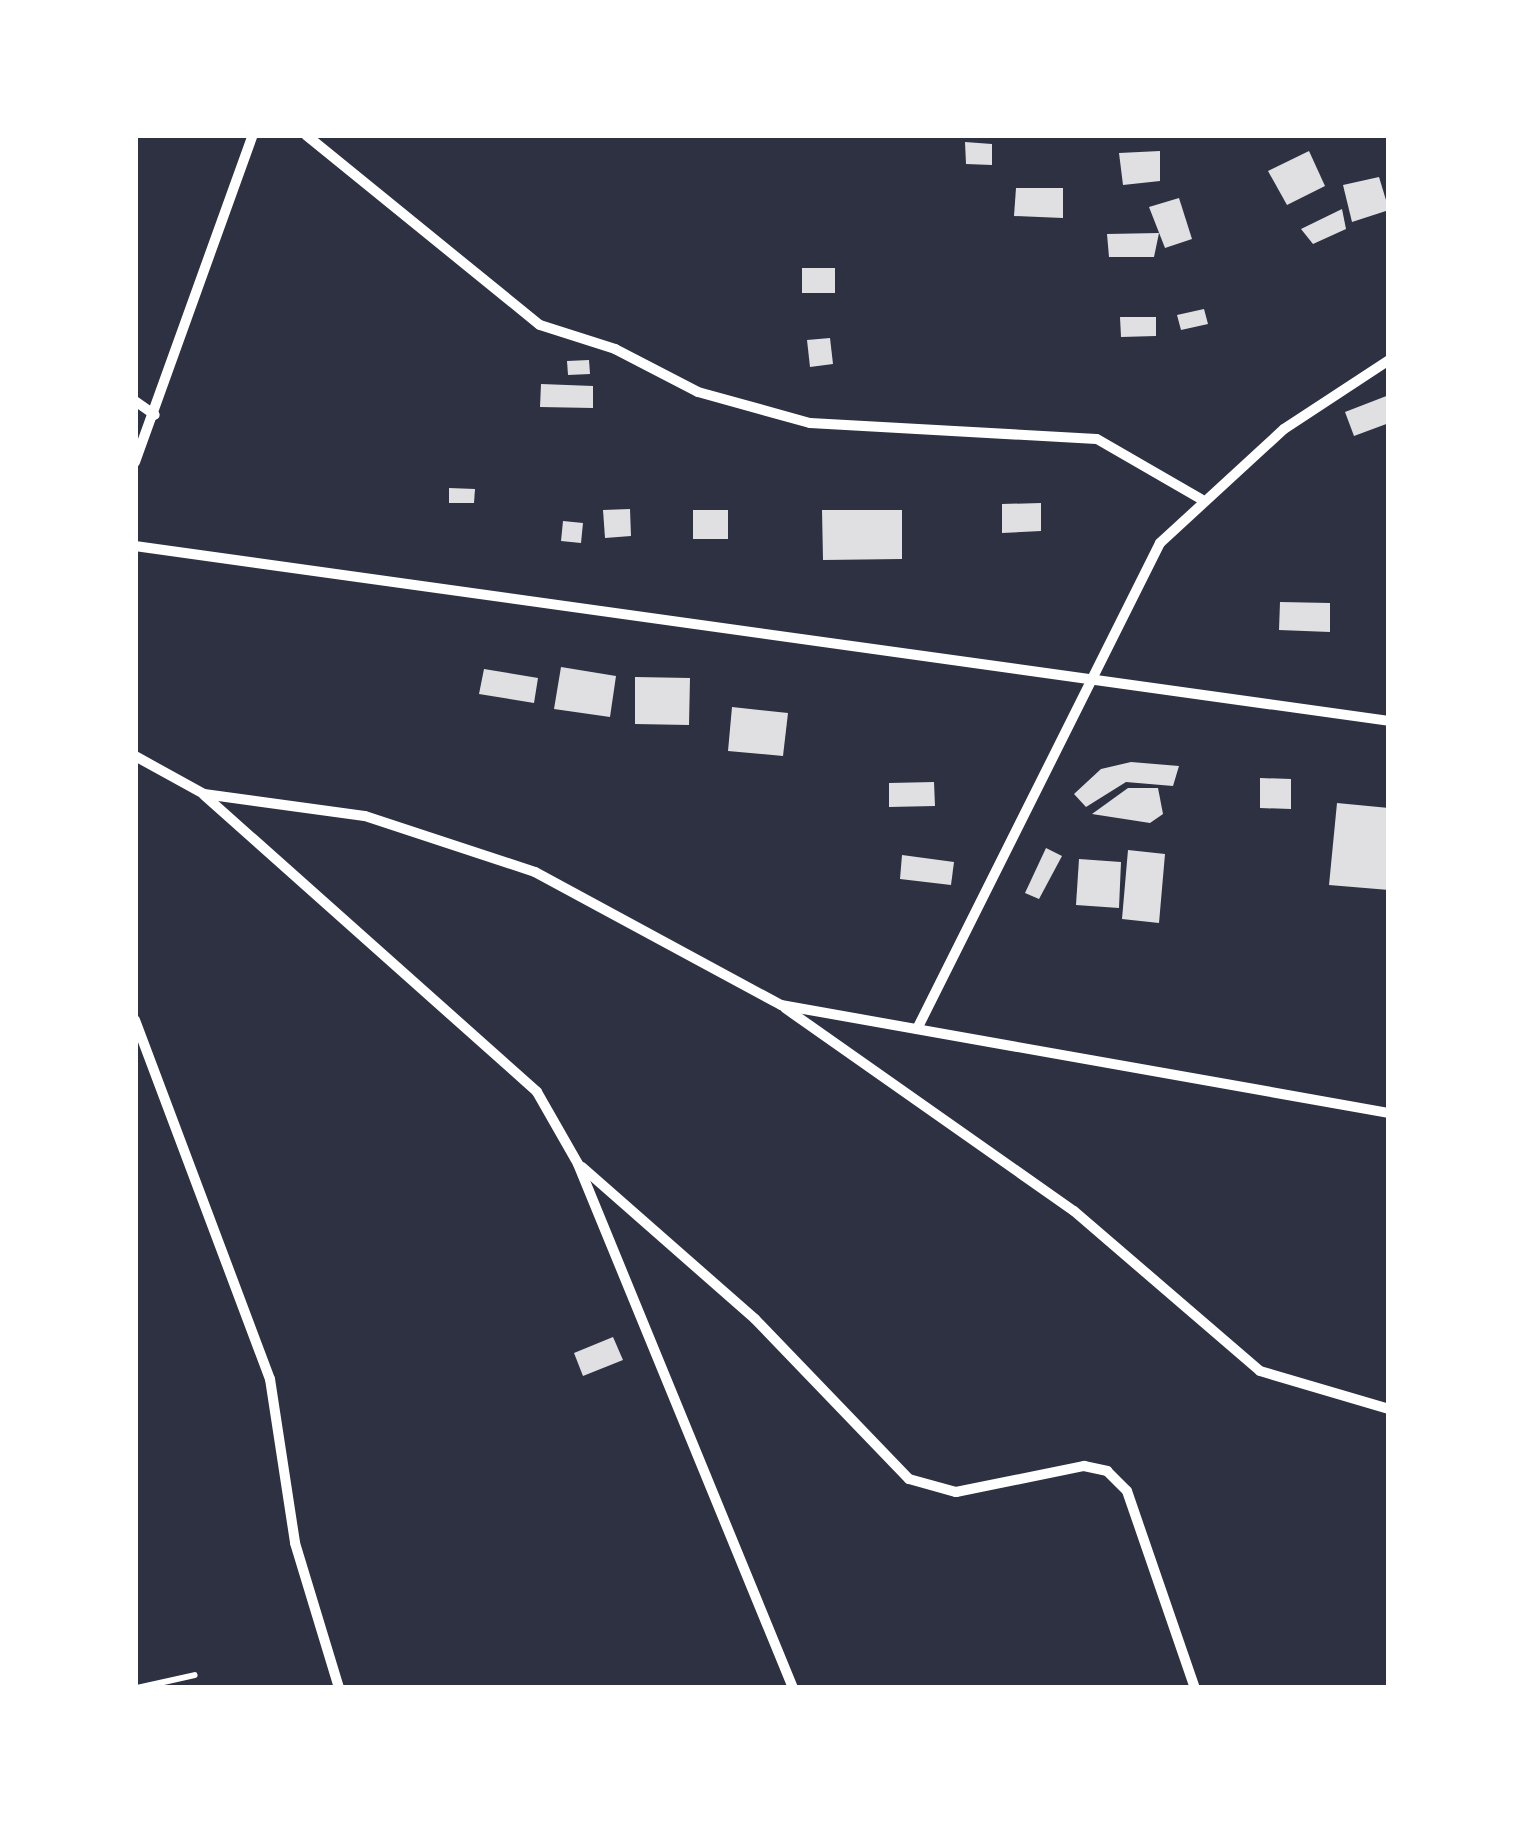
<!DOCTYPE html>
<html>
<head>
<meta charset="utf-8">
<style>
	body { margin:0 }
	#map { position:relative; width:1524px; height:1823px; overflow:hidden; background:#2d3142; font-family:"IBM Plex Sans",sans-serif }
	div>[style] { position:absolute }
	.building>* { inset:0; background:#e0e0e3 }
	.path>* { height:6px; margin:-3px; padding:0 3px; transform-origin:3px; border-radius:3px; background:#fff }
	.minor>* { height:10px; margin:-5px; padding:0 5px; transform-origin:5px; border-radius:5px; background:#fff }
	span { translate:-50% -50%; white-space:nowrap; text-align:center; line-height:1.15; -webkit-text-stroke:10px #fff; paint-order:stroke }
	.frame { position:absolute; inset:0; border:138px solid #fff; pointer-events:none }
</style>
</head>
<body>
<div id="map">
	<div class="building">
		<div style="clip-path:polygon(965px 142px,992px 144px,992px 165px,966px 164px)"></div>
		<div style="clip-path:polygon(1160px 151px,1160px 181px,1123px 185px,1119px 153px)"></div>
		<div style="clip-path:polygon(1309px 151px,1325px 186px,1287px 205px,1268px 171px)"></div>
		<div style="clip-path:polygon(1379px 177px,1389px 210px,1352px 222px,1343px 185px)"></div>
		<div style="clip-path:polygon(1016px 188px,1063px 188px,1063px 218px,1014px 216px)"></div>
		<div style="clip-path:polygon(1179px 198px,1192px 239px,1165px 248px,1149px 207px)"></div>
		<div style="clip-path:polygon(1342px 209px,1346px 229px,1313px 244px,1301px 229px)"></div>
		<div style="clip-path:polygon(1159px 233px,1154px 257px,1109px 257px,1107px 234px)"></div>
		<div style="clip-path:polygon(802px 268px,835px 268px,835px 293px,802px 293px)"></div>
		<div style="clip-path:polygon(1204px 309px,1208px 324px,1181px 330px,1177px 315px)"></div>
		<div style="clip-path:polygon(1120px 317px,1156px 317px,1156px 336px,1121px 337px)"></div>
		<div style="clip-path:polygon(830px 338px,833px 364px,810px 367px,807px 340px)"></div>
		<div style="clip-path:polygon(589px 360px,590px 374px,568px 375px,567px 361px)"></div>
		<div style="clip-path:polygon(541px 384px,593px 386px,593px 408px,540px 407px)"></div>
		<div style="clip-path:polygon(1389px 395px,1389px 423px,1354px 436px,1345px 412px)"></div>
		<div style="clip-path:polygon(449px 488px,475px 489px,474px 503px,449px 503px)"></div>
		<div style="clip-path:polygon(1041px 503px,1041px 531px,1002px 533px,1002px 504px)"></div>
		<div style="clip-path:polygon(630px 509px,631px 536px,605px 538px,603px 510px)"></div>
		<div style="clip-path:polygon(693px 510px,728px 510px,728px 539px,693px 539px)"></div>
		<div style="clip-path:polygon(822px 510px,902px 510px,902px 559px,823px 560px)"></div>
		<div style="clip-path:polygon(563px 521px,583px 523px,581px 543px,561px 541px)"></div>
		<div style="clip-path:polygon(1280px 602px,1330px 603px,1330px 632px,1279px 630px)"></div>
		<div style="clip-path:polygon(561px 667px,616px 676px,610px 717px,554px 709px)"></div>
		<div style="clip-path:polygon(484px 669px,538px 678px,534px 703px,479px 694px)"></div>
		<div style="clip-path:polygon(635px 677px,690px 678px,689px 725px,635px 724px)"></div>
		<div style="clip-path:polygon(732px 707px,788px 713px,783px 756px,728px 751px)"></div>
		<div style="clip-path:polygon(1131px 762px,1179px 766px,1173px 786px,1126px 782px,1086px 807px,1074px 794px,1101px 769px)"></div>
		<div style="clip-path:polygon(1260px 778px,1291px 779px,1291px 809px,1260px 808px)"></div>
		<div style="clip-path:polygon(934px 782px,935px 806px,889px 807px,889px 783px)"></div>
		<div style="clip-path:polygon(1128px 788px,1158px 788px,1163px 814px,1150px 823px,1092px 814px)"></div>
		<div style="clip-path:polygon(1337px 803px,1389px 808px,1389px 890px,1329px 885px)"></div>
		<div style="clip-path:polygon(1046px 848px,1062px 856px,1039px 899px,1025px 893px)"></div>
		<div style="clip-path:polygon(1128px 850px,1165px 854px,1159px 923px,1122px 919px)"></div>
		<div style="clip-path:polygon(902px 855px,954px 862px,951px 885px,900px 879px)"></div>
		<div style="clip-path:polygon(1079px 859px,1121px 862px,1119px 908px,1076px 905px)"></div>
		<div style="clip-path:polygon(613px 1337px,623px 1360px,583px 1376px,574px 1353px)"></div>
	</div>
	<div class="path">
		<div style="left:137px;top:1688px;width:59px;rotate:-12.6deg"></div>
	</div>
	<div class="minor">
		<div style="left:306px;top:135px;width:301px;rotate:39.1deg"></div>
		<div style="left:540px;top:325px;width:79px;rotate:17.7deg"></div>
		<div style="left:615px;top:349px;width:93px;rotate:27.4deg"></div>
		<div style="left:698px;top:392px;width:116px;rotate:15.5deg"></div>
		<div style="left:810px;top:423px;width:287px;rotate:3.2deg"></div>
		<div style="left:1097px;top:439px;width:120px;rotate:30deg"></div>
		<div style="left:135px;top:401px;width:24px;rotate:35deg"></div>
		<div style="left:135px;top:462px;width:348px;rotate:-70.2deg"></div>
		<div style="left:135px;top:546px;width:1266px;rotate:7.94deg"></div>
		<div style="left:135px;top:756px;width:79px;rotate:28.8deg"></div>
		<div style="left:204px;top:794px;width:162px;rotate:7.8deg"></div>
		<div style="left:365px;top:816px;width:179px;rotate:18.2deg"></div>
		<div style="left:535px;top:872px;width:280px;rotate:28.4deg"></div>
		<div style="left:781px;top:1005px;width:618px;rotate:10.07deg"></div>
		<div style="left:204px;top:795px;width:446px;rotate:41.7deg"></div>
		<div style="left:537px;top:1092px;width:83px;rotate:60.3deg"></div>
		<div style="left:578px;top:1164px;width:566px;rotate:67.69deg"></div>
		<div style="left:785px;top:1008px;width:353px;rotate:35.1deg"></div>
		<div style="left:1074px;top:1211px;width:245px;rotate:40.7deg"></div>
		<div style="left:1260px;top:1371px;width:134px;rotate:16.4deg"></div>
		<div style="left:135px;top:1020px;width:384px;rotate:69.4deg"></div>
		<div style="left:270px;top:1379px;width:166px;rotate:81.3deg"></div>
		<div style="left:295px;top:1543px;width:152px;rotate:73.1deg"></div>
		<div style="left:917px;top:1029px;width:543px;rotate:-63.43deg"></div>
		<div style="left:1160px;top:543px;width:168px;rotate:-42.6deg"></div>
		<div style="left:1284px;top:429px;width:126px;rotate:-33.3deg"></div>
		<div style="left:582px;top:1167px;width:230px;rotate:41.3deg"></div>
		<div style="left:755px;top:1319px;width:222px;rotate:46.1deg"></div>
		<div style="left:909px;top:1479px;width:49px;rotate:15.5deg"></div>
		<div style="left:956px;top:1492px;width:131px;rotate:-11.5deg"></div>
		<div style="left:1084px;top:1466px;width:24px;rotate:12deg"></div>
		<div style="left:1107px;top:1471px;width:28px;rotate:45deg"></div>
		<div style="left:1127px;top:1491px;width:208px;rotate:71deg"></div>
	</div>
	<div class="frame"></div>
</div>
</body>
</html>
